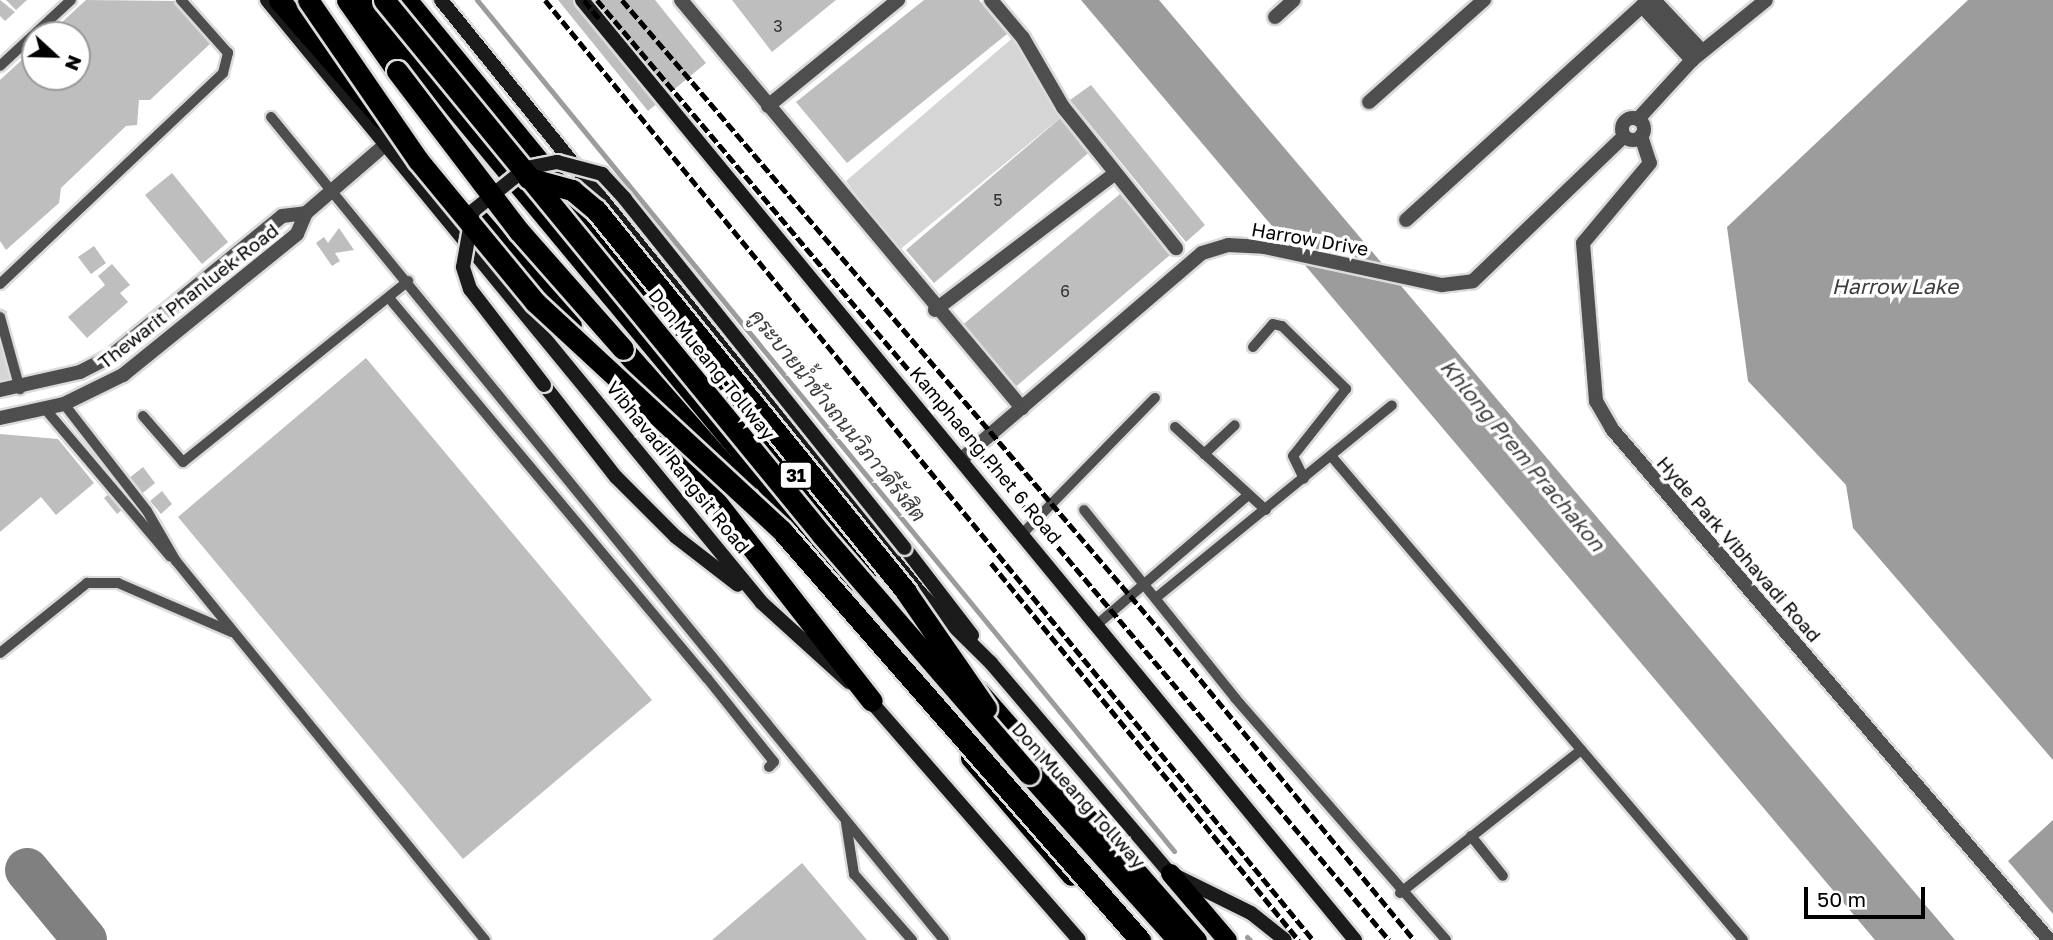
<!DOCTYPE html>
<html>
<head>
<meta charset="utf-8">
<style>
	body { margin:0 }
	#map { position:relative; width:2053px; height:940px; overflow:hidden; background:#fff; font-family:"Golos Text",Sarabun,sans-serif }
	div>[style] { position:absolute }
	.green>* { inset:0; background:#d5d5d5 }
	.water>* { inset:0; background:#9c9c9c }
	.stream>* { height:5px; margin:-2.5px; padding:0 2.5px; transform-origin:2.5px; border-radius:2.5px; background:#9c9c9c }
	.taxiway>* { height:44px; margin:-22px; padding:0 22px; transform-origin:22px; border-radius:22px; background:#808080 }
	.building>* { inset:0; background:#bebebe }
	.roads { filter:drop-shadow(2px 0 #dbdbdb) drop-shadow(-2px 0 #dbdbdb) drop-shadow(0 2px #dbdbdb) drop-shadow(0 -2px #dbdbdb) }
	.service>* { height:10px; margin:-5px; padding:0 5px; transform-origin:5px; border-radius:5px; background:#4e4e4e }
	.minor>* { height:14px; margin:-7px; padding:0 7px; transform-origin:7px; border-radius:7px; background:#4e4e4e }
	.minor>.ring { margin:-7px; padding:0; box-sizing:content-box; background:none; border:14px solid #4e4e4e; border-radius:50% }
	.tertiary>* { height:14px; margin:-7px; padding:0 7px; transform-origin:7px; border-radius:7px; background:#4e4e4e }
	.secondary>* { height:14px; margin:-7px; padding:0 7px; transform-origin:7px; border-radius:7px; background:#1b1b1b }
	.trunk>* { height:19px; margin:-9.5px; padding:0 9.5px; transform-origin:9.5px; border-radius:9.5px; background:#000 }
	.motorway>* { height:21px; margin:-10.5px; padding:0 10.5px; transform-origin:10.5px; border-radius:10.5px; background:#000 }
	.rail>* { height:5px; margin-top:-2.5px; transform-origin:0; background:repeating-linear-gradient(90deg,#000 0 10px,transparent 0 13.5px) }
	.bridges { filter:drop-shadow(2px 0 #dbdbdb) drop-shadow(-2px 0 #dbdbdb) drop-shadow(0 2px #dbdbdb) drop-shadow(0 -2px #dbdbdb) }
	.secondary-bridge>* { height:14px; margin:-7px; padding:0 7px; transform-origin:7px; border-radius:7px; background:#1b1b1b }
	.motorway-bridge>* { height:21px; margin:-10.5px; padding:0 10.5px; transform-origin:10.5px; border-radius:10.5px; background:#000 }
	span { translate:-50% -50%; white-space:nowrap; text-align:center; line-height:1.15; -webkit-text-stroke:7px #fff; paint-order:stroke }
	.number-label { font-size:16px; color:#303030 }
	.number-label span { -webkit-text-stroke-width:0 }
	.shield-label span { padding:2px 5px; background:#fff; border:2px solid; border-radius:5px; -webkit-text-stroke-width:0 }
	.shield-label { font-size:18px; color:#000; font-weight:700 }
	.street-label { font-size:19px; color:#000 }
	.water-label { font-size:21px; color:#3d3d3d; font-style:italic }
	.north { position:absolute; left:21px; top:21px; width:70px; height:70px; box-sizing:border-box; background:#fff; border:2px solid #999; border-radius:50%; rotate:112deg; font-size:19px; font-weight:700; line-height:28px; text-align:center; color:#000 }
	.north::after { content:''; display:block; margin:auto; width:24px; height:32px; background:#000; clip-path:polygon(50% 0,100% 100%,50% 72%,0 100%) }
	.scale { position:absolute; left:1804px; top:887px; width:121px; height:32px; box-sizing:border-box; border:4px solid #000; border-top:0; padding-left:9px; font-size:21px; line-height:24px; white-space:nowrap; color:#000; -webkit-text-stroke:5px #fff; paint-order:stroke }
</style>
</head>
<body>
<div id="map">
	<div class="green">
		<div style="clip-path:polygon(1016px 35px,1064px 115px,898px 251px,846px 181px)"></div>
		<div style="clip-path:polygon(0 308px,7px 311px,6px 358px,24px 378px,0 384px)"></div>
	</div>
	<div class="water">
		<div style="clip-path:polygon(1081px 0,1159px 0,1955px 940px,1875px 940px)"></div>
		<div style="clip-path:polygon(1968px 0,2053px 0,2053px 760px,1853px 528px,1846px 485px,1748px 381px,1727px 227px)"></div>
		<div style="clip-path:polygon(2053px 820px,2053px 914px,2008px 861px)"></div>
	</div>
	<div class="stream">
		<div style="left:477px;top:0;width:1100px;rotate:50.68deg"></div>
		<div style="left:1247px;top:937px;width:4px;rotate:45deg"></div>
	</div>
	<div class="taxiway">
		<div style="left:27px;top:870px;width:91px;rotate:50.4deg"></div>
	</div>
	<div class="building">
		<div style="clip-path:polygon(0 0,15px 12px,5px 21px,0 16px)"></div>
		<div style="clip-path:polygon(6px 0,27px 0,16px 10px)"></div>
		<div style="clip-path:polygon(86px 0,176px 1px,211px 43px,150px 100px,139px 100px,137px 125px,126px 126px,61px 188px,59px 203px,6px 250px,0 241px,0 80px,35px 48px,35px 77px,77px 77px,77px 35px,48px 35px)"></div>
		<div style="clip-path:polygon(558px 0,655px 0,706px 63px,648px 111px)"></div>
		<div style="clip-path:polygon(732px 0,836px 0,772px 52px)"></div>
		<div style="clip-path:polygon(924px 0,979px 0,1007px 34px,847px 163px,796px 102px)"></div>
		<div style="clip-path:polygon(1091px 85px,1205px 225px,1186px 242px,1070px 100px)"></div>
		<div style="clip-path:polygon(1064px 115px,1092px 150px,934px 283px,906px 250px)"></div>
		<div style="clip-path:polygon(172px 173px,228px 242px,202px 264px,145px 195px)"></div>
		<div style="clip-path:polygon(1120px 194px,1170px 255px,1012px 390px,960px 327px)"></div>
		<div style="clip-path:polygon(339px 228px,354px 250px,335px 253px,340px 261px,332px 266px,316px 243px,324px 237px,328px 243px)"></div>
		<div style="clip-path:polygon(94px 246px,106px 263px,91px 274px,78px 257px)"></div>
		<div style="clip-path:polygon(112px 264px,130px 285px,120px 293px,128px 302px,87px 338px,68px 317px,105px 285px,98px 276px)"></div>
		<div style="clip-path:polygon(366px 358px,652px 700px,463px 859px,178px 517px)"></div>
		<div style="clip-path:polygon(0 434px,58px 439px,94px 483px,56px 515px,41px 497px,0 532px)"></div>
		<div style="clip-path:polygon(143px 467px,155px 483px,117px 514px,104px 498px)"></div>
		<div style="clip-path:polygon(162px 491px,172px 504px,161px 514px,150px 501px)"></div>
		<div style="clip-path:polygon(802px 863px,867px 940px,712px 940px)"></div>
	</div>
	<div class="roads">
		<div class="service">
			<div style="left:0;top:66px;width:97px;rotate:-42.9deg"></div>
			<div style="left:271px;top:117px;width:1063px;rotate:50.73deg"></div>
			<div style="left:0;top:284px;width:307px;rotate:-43.4deg"></div>
			<div style="left:223px;top:73px;width:21px;rotate:-76deg"></div>
			<div style="left:228px;top:53px;width:71px;rotate:-131.6deg"></div>
			<div style="left:389px;top:298px;width:496px;rotate:50.1deg"></div>
			<div style="left:707px;top:678px;width:107px;rotate:51.4deg"></div>
			<div style="left:774px;top:762px;width:7px;rotate:135deg"></div>
			<div style="left:0;top:317px;width:75px;rotate:74.5deg"></div>
			<div style="left:1253px;top:347px;width:30px;rotate:-49deg"></div>
			<div style="left:1273px;top:324px;width:9px;rotate:13deg"></div>
			<div style="left:1282px;top:326px;width:90px;rotate:44.5deg"></div>
			<div style="left:1346px;top:389px;width:85px;rotate:128.3deg"></div>
			<div style="left:1293px;top:456px;width:25px;rotate:64deg"></div>
			<div style="left:64px;top:404px;width:135px;rotate:52.2deg"></div>
			<div style="left:147px;top:511px;width:58px;rotate:59.9deg"></div>
			<div style="left:176px;top:561px;width:489px;rotate:50.8deg"></div>
			<div style="left:46px;top:410px;width:192px;rotate:49.7deg"></div>
			<div style="left:143px;top:416px;width:61px;rotate:49deg"></div>
			<div style="left:183px;top:462px;width:289px;rotate:-38.8deg"></div>
			<div style="left:1175px;top:427px;width:123px;rotate:42.4deg"></div>
			<div style="left:1204px;top:454px;width:42px;rotate:-43.1deg"></div>
			<div style="left:1332px;top:457px;width:634px;rotate:49.6deg"></div>
			<div style="left:1084px;top:510px;width:241px;rotate:51.2deg"></div>
			<div style="left:1235px;top:698px;width:321px;rotate:48.9deg"></div>
			<div style="left:1025px;top:531px;width:186px;rotate:-45.7deg"></div>
			<div style="left:1157px;top:597px;width:303px;rotate:-39.2deg"></div>
			<div style="left:1100px;top:622px;width:195px;rotate:-40.6deg"></div>
			<div style="left:0;top:653px;width:112px;rotate:-38.8deg"></div>
			<div style="left:87px;top:583px;width:31px"></div>
			<div style="left:118px;top:583px;width:124px;rotate:23.3deg"></div>
			<div style="left:846px;top:823px;width:52px;rotate:81.1deg"></div>
			<div style="left:854px;top:874px;width:88px;rotate:48.7deg"></div>
			<div style="left:1471px;top:836px;width:51px;rotate:51.3deg"></div>
			<div style="left:1400px;top:893px;width:231px;rotate:-38.3deg"></div>
		</div>
		<div class="minor">
			<div style="left:681px;top:0;width:532px;rotate:50.11deg"></div>
			<div style="left:991px;top:0;width:50px;rotate:49.9deg"></div>
			<div style="left:1023px;top:38px;width:80px;rotate:59.9deg"></div>
			<div style="left:1063px;top:107px;width:181px;rotate:51.3deg"></div>
			<div style="left:1654px;top:0;width:70px;rotate:46.7deg"></div>
			<div style="left:1642px;top:6px;width:74px;rotate:47.2deg"></div>
			<div style="left:1275px;top:17px;width:25px;rotate:-42deg"></div>
			<div style="left:1369px;top:102px;width:154px;rotate:-41.6deg"></div>
			<div style="left:768px;top:106px;width:168px;rotate:-39.2deg"></div>
			<div class="ring" style="left:1622px;top:118px;width:8px;height:8px"></div>
			<div style="left:1638px;top:119px;width:80px;rotate:-47.5deg"></div>
			<div style="left:1692px;top:60px;width:95px;rotate:-39deg"></div>
			<div style="left:1641px;top:136px;width:28px;rotate:72deg"></div>
			<div style="left:1650px;top:163px;width:104px;rotate:129.9deg"></div>
			<div style="left:1583px;top:243px;width:159px;rotate:85.3deg"></div>
			<div style="left:1596px;top:401px;width:32px;rotate:60deg"></div>
			<div style="left:1612px;top:429px;width:672px;rotate:49.46deg"></div>
			<div style="left:1406px;top:220px;width:328px;rotate:-42.2deg"></div>
			<div style="left:935px;top:310px;width:225px;rotate:-37.2deg"></div>
			<div style="left:964px;top:457px;width:313px;rotate:-40.6deg"></div>
			<div style="left:1202px;top:253px;width:27px;rotate:-17deg"></div>
			<div style="left:1228px;top:245px;width:36px;rotate:3deg"></div>
			<div style="left:1264px;top:247px;width:182px;rotate:12.1deg"></div>
			<div style="left:1442px;top:285px;width:31px;rotate:-7deg"></div>
			<div style="left:1473px;top:281px;width:209px;rotate:-43.8deg"></div>
		</div>
		<div class="tertiary">
			<div style="left:0;top:390px;width:82px;rotate:-12.7deg"></div>
			<div style="left:80px;top:372px;width:34px;rotate:-27deg"></div>
			<div style="left:110px;top:357px;width:222px;rotate:-39.3deg"></div>
			<div style="left:282px;top:216px;width:24px;rotate:-7deg"></div>
			<div style="left:0;top:418px;width:66px;rotate:-12.3deg"></div>
			<div style="left:64px;top:404px;width:66px;rotate:-26.2deg"></div>
			<div style="left:123px;top:375px;width:224px;rotate:-39deg"></div>
			<div style="left:297px;top:234px;width:23px;rotate:-67deg"></div>
			<div style="left:306px;top:213px;width:106px;rotate:-40.8deg"></div>
		</div>
		<div class="secondary">
			<div style="left:267px;top:0;width:780px;rotate:50.62deg"></div>
			<div style="left:762px;top:603px;width:118px;rotate:42.2deg"></div>
			<div style="left:441px;top:0;width:765px;rotate:51.05deg"></div>
			<div style="left:922px;top:595px;width:97px;rotate:44.6deg"></div>
			<div style="left:991px;top:663px;width:276px;rotate:49.6deg"></div>
			<div style="left:1170px;top:873px;width:90px;rotate:26.3deg"></div>
			<div style="left:1251px;top:913px;width:43px;rotate:38.5deg"></div>
			<div style="left:582px;top:0;width:1217px;rotate:50.57deg"></div>
			<div style="left:544px;top:385px;width:117px;rotate:52deg"></div>
			<div style="left:616px;top:477px;width:85px;rotate:45deg"></div>
			<div style="left:676px;top:537px;width:78px;rotate:37.7deg"></div>
			<div style="left:905px;top:548px;width:110px;rotate:52.4deg"></div>
			<div style="left:867px;top:697px;width:322px;rotate:48.9deg"></div>
		</div>
		<div class="trunk">
			<div style="left:364px;top:0;width:616px;rotate:50.27deg"></div>
			<div style="left:758px;top:474px;width:142px;rotate:53.3deg"></div>
			<div style="left:408px;top:0;width:733px;rotate:50.64deg"></div>
			<div style="left:979px;top:691px;width:331px;rotate:48.8deg"></div>
			<div style="left:970px;top:758px;width:155px;rotate:49.4deg"></div>
			<div style="left:1170px;top:873px;width:88px;rotate:49.6deg"></div>
		</div>
		<div class="motorway">
			<div style="left:279px;top:0;width:157px;rotate:48.9deg"></div>
			<div style="left:347px;top:0;width:87px;rotate:54.8deg"></div>
			<div style="left:472px;top:212px;width:150px;rotate:48.8deg"></div>
			<div style="left:623px;top:349px;width:186px;rotate:48.7deg"></div>
			<div style="left:653px;top:421px;width:355px;rotate:52deg"></div>
			<div style="left:1029px;top:774px;width:223px;rotate:48.1deg"></div>
		</div>
	</div>
	<div class="rail">
		<div style="left:545px;top:0;width:1214px;rotate:50.75deg"></div>
		<div style="left:584px;top:0;width:26px;rotate:51deg"></div>
		<div style="left:597px;top:0;width:1229px;rotate:49.88deg"></div>
		<div style="left:622px;top:0;width:824px;rotate:49.53deg"></div>
		<div style="left:1157px;top:627px;width:405px;rotate:50.6deg"></div>
		<div style="left:991px;top:563px;width:487px;rotate:50.8deg"></div>
	</div>
	<div class="bridges">
		<div class="secondary-bridge">
			<div style="left:544px;top:385px;width:121px;rotate:-127.6deg"></div>
			<div style="left:470px;top:289px;width:23px;rotate:-108deg"></div>
			<div style="left:463px;top:267px;width:57px;rotate:-79.9deg"></div>
			<div style="left:473px;top:211px;width:68px;rotate:-39.1deg"></div>
			<div style="left:526px;top:168px;width:32px;rotate:-11deg"></div>
			<div style="left:557px;top:162px;width:47px;rotate:14.9deg"></div>
			<div style="left:602px;top:174px;width:34px;rotate:47deg"></div>
			<div style="left:625px;top:199px;width:447px;rotate:51.3deg"></div>
		</div>
		<div class="motorway-bridge">
			<div style="left:308px;top:0;width:194px;rotate:55.5deg"></div>
			<div style="left:418px;top:160px;width:184px;rotate:50.5deg"></div>
			<div style="left:535px;top:302px;width:337px;rotate:42.8deg"></div>
			<div style="left:782px;top:531px;width:544px;rotate:48.8deg"></div>
			<div style="left:384px;top:0;width:691px;rotate:50.69deg"></div>
			<div style="left:822px;top:535px;width:316px;rotate:49.1deg"></div>
			<div style="left:397px;top:71px;width:201px;rotate:52.7deg"></div>
			<div style="left:519px;top:231px;width:157px;rotate:48.6deg"></div>
			<div style="left:528px;top:178px;width:46px;rotate:15.3deg"></div>
			<div style="left:572px;top:190px;width:31px;rotate:40deg"></div>
			<div style="left:596px;top:210px;width:492px;rotate:50.9deg"></div>
			<div style="left:906px;top:592px;width:141px;rotate:55.4deg"></div>
		</div>
	</div>
	<div class="number-label">
		<span style="left:778px;top:26px">3</span>
		<span style="left:998px;top:200px">5</span>
		<span style="left:1065px;top:291px">6</span>
	</div>
	<div class="shield-label">
		<span style="left:796px;top:475px">31</span>
	</div>
	<div class="street-label">
		<span style="left:1310px;top:239px;rotate:10deg">Harrow Drive</span>
		<span style="left:188px;top:296px;rotate:-38deg">Thewarit Phanluek Road</span>
		<span style="left:712px;top:364px;rotate:51deg">Don Mueang Tollway</span>
		<span style="left:986px;top:455px;rotate:50deg">Kamphaeng Phet 6 Road</span>
		<span style="left:678px;top:467px;rotate:51deg">Vibhavadi Rangsit Road</span>
		<span style="left:1739px;top:549px;rotate:49deg">Hyde Park Vibhavadi Road</span>
		<span style="left:1079px;top:795px;rotate:48deg">Don Mueang Tollway</span>
	</div>
	<div class="water-label">
		<span style="left:1895px;top:286px">Harrow Lake</span>
		<span style="left:838px;top:415px;rotate:51deg">คูระบายน้ำข้างถนนวิภาวดีรังสิต</span>
		<span style="left:1523px;top:455px;rotate:50deg">Khlong Prem Prachakon</span>
	</div>
	<div class="north">N</div>
	<div class="scale">50 m</div>
</div>
</body>
</html>
